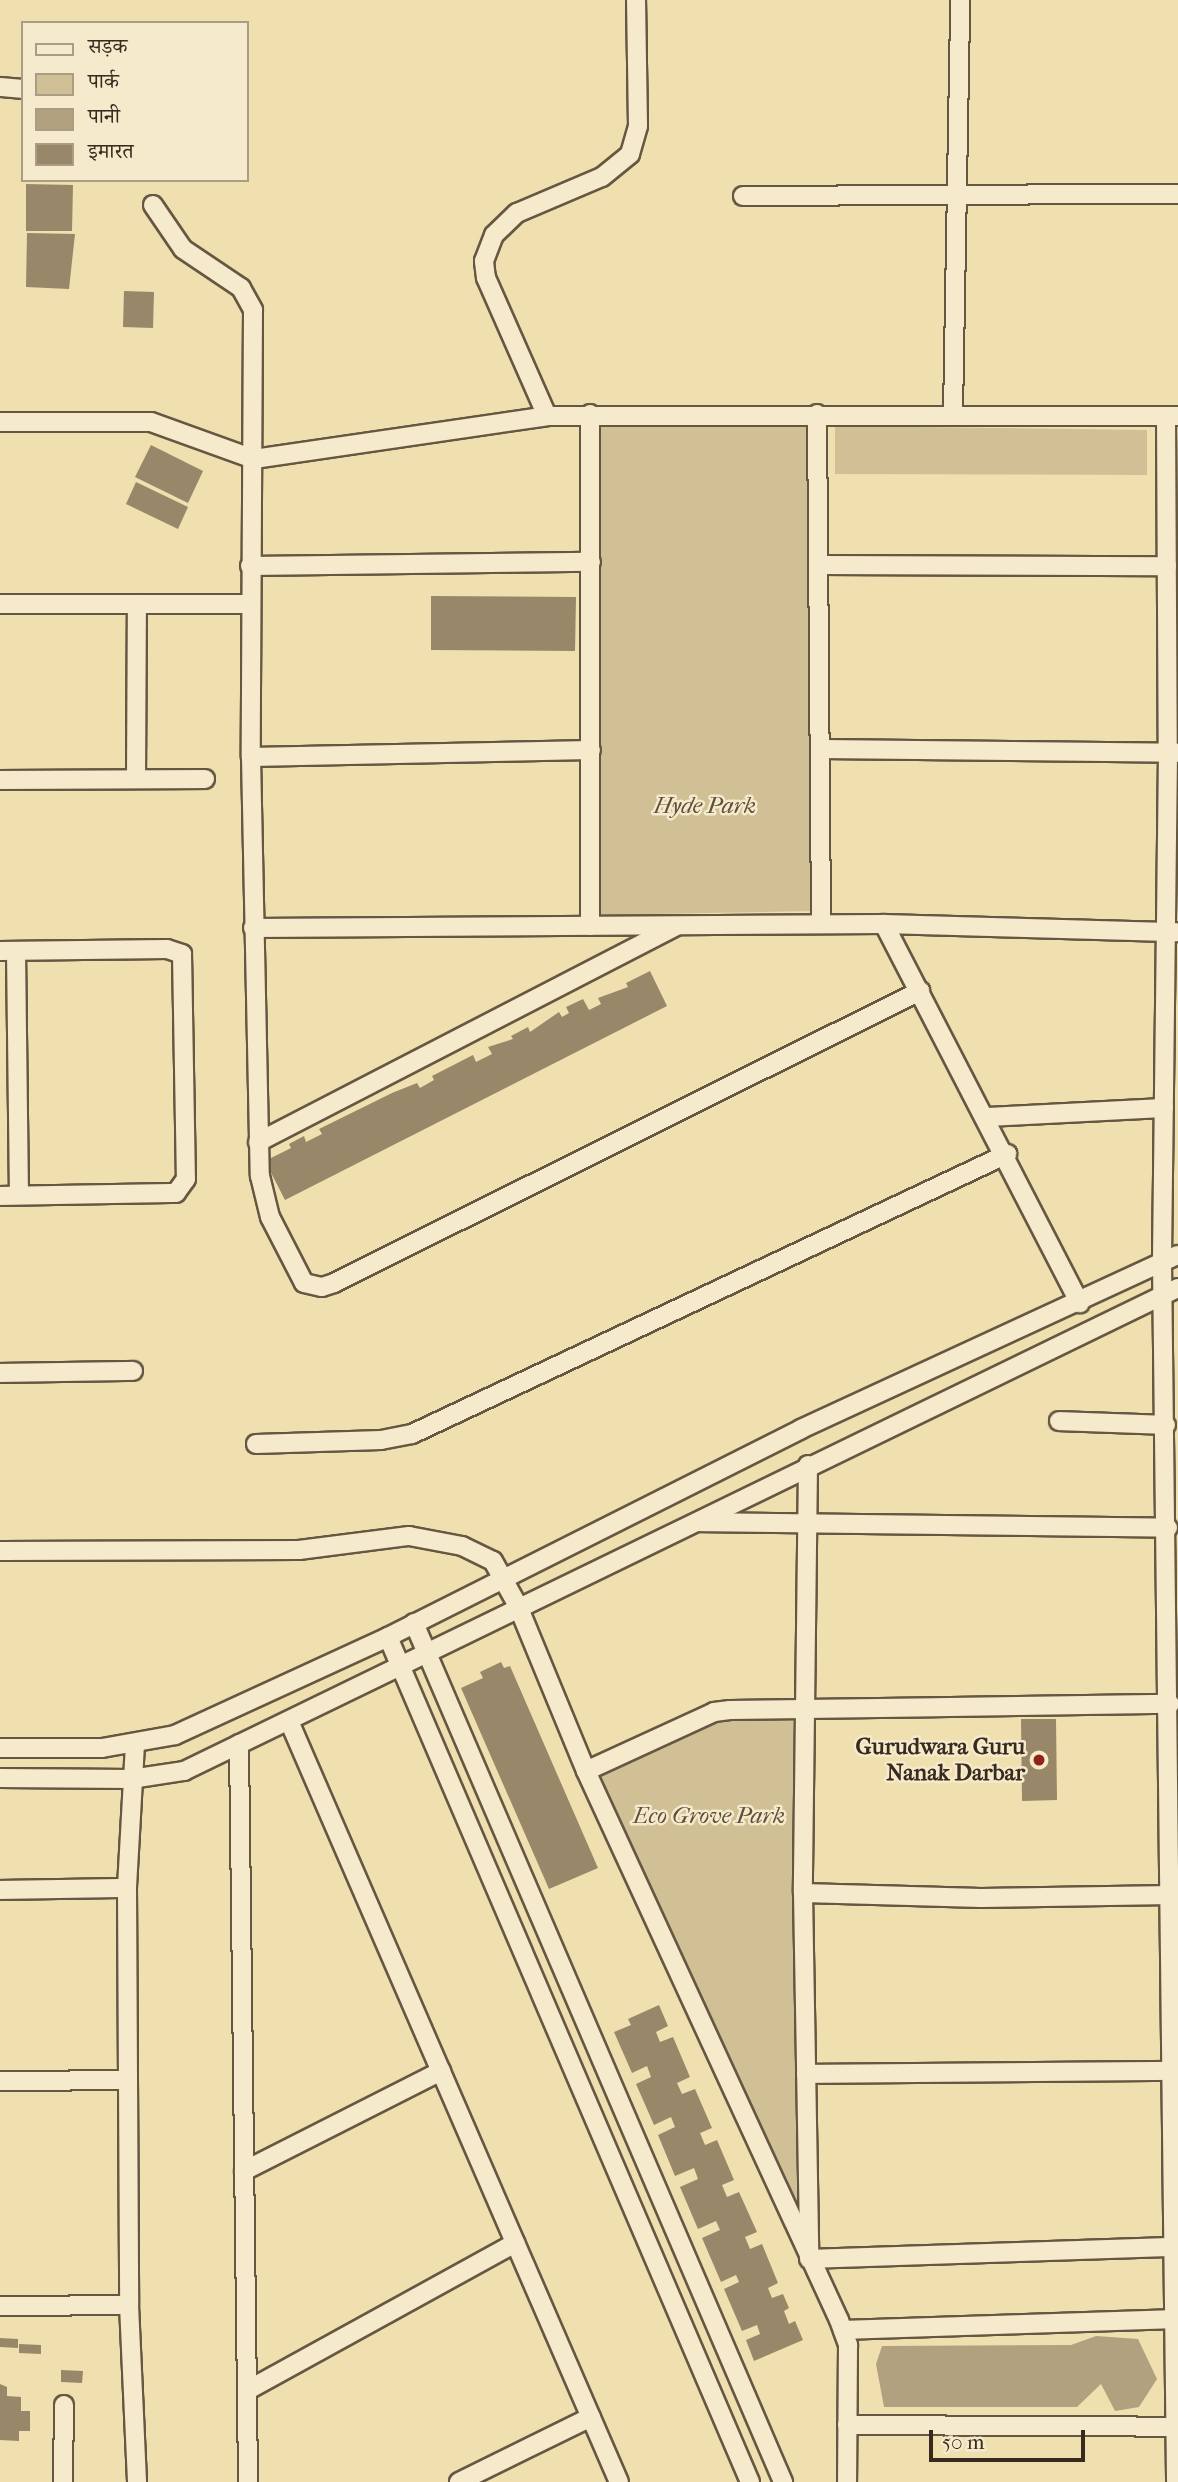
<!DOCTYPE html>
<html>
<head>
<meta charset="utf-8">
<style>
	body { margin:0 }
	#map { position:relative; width:1178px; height:2482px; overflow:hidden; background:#f0dfaf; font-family:"IM FELL French Canon","Noto Serif Devanagari",serif }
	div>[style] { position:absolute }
	.green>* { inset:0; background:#d1c096 }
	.water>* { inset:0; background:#b1a17e }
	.building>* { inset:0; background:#988869 }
	.roads { filter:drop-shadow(2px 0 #665742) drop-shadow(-2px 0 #665742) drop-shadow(0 2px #665742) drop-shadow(0 -2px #665742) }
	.minor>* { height:18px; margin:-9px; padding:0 9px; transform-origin:9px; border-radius:9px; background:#f5eacb }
	.dots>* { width:19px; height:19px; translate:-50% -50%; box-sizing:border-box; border:4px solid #f5eacb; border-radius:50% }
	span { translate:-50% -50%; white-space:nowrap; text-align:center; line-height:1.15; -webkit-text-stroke:5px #f5eacb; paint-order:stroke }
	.park-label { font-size:23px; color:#5e503c; font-style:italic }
	.poi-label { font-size:23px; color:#382a1e; font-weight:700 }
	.right { translate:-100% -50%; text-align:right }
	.legend { position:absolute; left:21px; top:21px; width:228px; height:161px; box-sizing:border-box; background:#f5eacb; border:2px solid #a99d86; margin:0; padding:9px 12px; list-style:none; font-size:21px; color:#382a1e }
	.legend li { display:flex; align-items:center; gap:14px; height:35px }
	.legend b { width:35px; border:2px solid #a99d86 }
	.scale { position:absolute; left:929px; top:2430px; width:156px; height:32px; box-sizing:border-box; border:4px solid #382a1e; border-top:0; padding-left:9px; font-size:21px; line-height:24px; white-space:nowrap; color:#382a1e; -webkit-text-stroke:5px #f5eacb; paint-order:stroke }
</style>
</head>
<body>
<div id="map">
	<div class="green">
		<div style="clip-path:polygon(600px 420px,810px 421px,814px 911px,599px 915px)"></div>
		<div style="clip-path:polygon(835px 426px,1147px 430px,1147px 475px,835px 474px)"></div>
		<div style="clip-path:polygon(794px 1717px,803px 2230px,593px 1772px,719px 1718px)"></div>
	</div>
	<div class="water">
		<div style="clip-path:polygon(1096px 2336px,1138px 2339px,1157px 2379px,1139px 2407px,1115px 2411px,1101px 2384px,1077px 2407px,884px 2407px,876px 2364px,882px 2346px,1071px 2345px)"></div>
	</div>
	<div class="building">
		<div style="clip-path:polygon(26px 184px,73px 185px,72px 231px,26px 231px)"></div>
		<div style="clip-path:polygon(27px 233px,75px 234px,69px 289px,26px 287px)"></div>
		<div style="clip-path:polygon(124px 291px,154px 292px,153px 328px,123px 327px)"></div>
		<div style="clip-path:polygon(151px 445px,203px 471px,188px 503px,135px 477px)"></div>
		<div style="clip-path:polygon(136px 482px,188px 507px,178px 529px,126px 504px)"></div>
		<div style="clip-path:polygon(431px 596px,576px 597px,575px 651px,431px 650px)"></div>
		<div style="clip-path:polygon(650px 971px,667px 1006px,285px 1200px,265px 1161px,291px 1148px,289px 1144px,304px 1136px,306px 1142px,322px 1134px,319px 1129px,392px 1093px,417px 1083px,420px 1088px,434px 1080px,432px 1076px,473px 1055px,476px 1062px,492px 1054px,488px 1047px,513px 1039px,511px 1036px,528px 1027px,530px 1032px,559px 1012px,562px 1017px,569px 1013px,566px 1007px,583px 999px,589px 1010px,601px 1004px,598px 998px,628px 987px,626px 983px)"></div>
		<div style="clip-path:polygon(501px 1662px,504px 1668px,510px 1666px,598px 1868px,549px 1889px,461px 1688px,483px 1678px,480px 1672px)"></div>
		<div style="clip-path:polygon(1021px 1719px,1056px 1719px,1057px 1800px,1022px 1801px)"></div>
		<div style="clip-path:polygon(659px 2005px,668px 2026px,656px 2032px,660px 2042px,673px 2037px,690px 2077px,677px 2083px,682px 2094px,695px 2089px,712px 2128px,700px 2133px,705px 2145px,717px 2140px,734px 2180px,722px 2185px,727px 2197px,739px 2192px,757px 2232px,745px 2237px,750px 2249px,762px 2244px,778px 2283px,768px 2288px,772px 2298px,783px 2294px,789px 2308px,784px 2311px,789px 2324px,795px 2321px,803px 2340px,754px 2361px,746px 2340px,760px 2334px,757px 2325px,742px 2331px,724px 2289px,739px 2282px,736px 2275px,721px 2282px,702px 2238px,720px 2230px,716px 2221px,698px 2229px,680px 2187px,698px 2179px,694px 2168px,675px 2176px,658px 2135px,675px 2127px,671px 2117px,654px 2125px,636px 2084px,651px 2077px,647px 2066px,632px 2073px,614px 2032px,631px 2025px,628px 2019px)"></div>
		<div style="clip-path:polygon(0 2338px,18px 2339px,18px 2348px,0 2347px)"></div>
		<div style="clip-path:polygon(19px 2344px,41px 2345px,41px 2354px,19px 2353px)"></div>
		<div style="clip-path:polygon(61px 2370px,83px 2371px,82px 2383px,61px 2382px)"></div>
		<div style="clip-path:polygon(0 2384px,7px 2387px,7px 2396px,21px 2397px,21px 2411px,30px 2411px,30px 2431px,19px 2431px,19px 2441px,0 2440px)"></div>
	</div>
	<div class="roads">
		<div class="minor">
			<div style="left:0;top:87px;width:23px;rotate:5deg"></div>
			<div style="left:743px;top:196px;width:435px;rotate:-0.3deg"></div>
			<div style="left:153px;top:205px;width:53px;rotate:55.7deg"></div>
			<div style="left:183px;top:249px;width:70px;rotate:33.9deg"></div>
			<div style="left:241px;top:288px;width:25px;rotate:61deg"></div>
			<div style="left:253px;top:310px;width:447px;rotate:90.3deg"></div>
			<div style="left:251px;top:757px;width:419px;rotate:88.8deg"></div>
			<div style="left:260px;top:1176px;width:42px;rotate:76.3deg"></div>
			<div style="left:270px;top:1217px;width:74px;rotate:62.7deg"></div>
			<div style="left:304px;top:1283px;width:18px;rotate:13deg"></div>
			<div style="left:322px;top:1287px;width:13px;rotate:-18deg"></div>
			<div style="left:334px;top:1283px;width:655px;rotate:-26.49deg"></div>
			<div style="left:590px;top:414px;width:512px;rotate:90deg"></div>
			<div style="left:817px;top:414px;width:510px;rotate:89.55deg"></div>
			<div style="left:953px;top:414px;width:414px;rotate:-89deg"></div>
			<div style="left:547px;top:416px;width:151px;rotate:-113.8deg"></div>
			<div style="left:486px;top:278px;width:17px;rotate:-97deg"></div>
			<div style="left:484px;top:261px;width:28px;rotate:-69deg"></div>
			<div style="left:494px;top:235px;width:32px;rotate:-44deg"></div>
			<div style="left:517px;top:213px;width:92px;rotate:-23deg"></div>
			<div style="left:602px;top:177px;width:36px;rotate:-39deg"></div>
			<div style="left:630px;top:154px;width:29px;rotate:-74deg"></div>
			<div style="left:638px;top:126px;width:126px;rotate:-90.9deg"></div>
			<div style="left:1166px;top:416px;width:337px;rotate:89.7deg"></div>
			<div style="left:1168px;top:753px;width:509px;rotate:90.68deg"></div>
			<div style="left:1162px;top:1262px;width:1220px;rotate:89.34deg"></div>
			<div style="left:0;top:422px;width:151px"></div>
			<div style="left:151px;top:422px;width:109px;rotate:19.8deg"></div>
			<div style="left:254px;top:459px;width:296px;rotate:-8.3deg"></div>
			<div style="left:547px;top:416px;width:631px"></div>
			<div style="left:820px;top:565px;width:347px;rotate:0.2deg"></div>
			<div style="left:250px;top:566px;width:341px;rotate:-0.7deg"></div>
			<div style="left:0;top:604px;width:250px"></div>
			<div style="left:821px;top:749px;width:357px;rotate:0.6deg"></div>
			<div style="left:251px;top:757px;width:340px;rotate:-1.2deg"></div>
			<div style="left:136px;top:779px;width:175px;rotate:-89.7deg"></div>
			<div style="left:0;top:780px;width:205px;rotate:-0.3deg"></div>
			<div style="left:884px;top:924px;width:427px;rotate:62.7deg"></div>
			<div style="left:253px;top:928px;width:631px;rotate:-0.36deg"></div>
			<div style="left:884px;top:924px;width:293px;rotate:1.6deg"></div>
			<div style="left:0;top:951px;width:167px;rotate:-0.7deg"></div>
			<div style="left:167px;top:949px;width:16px;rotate:18deg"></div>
			<div style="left:182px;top:954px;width:225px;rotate:89deg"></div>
			<div style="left:186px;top:1179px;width:17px;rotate:126deg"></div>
			<div style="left:176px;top:1193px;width:176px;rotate:179deg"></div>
			<div style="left:16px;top:951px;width:244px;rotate:89.3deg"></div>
			<div style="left:987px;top:1117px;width:177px;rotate:-2.9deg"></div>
			<div style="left:258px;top:1142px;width:469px;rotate:-27.3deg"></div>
			<div style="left:0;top:1373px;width:133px;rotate:-0.9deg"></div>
			<div style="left:1059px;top:1421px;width:107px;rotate:2.1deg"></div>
			<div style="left:256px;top:1444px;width:125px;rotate:-1.8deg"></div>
			<div style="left:381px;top:1440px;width:32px;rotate:-11deg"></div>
			<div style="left:412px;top:1434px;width:658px;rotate:-25.2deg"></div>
			<div style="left:808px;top:1465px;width:428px;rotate:90.7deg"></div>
			<div style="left:803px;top:1893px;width:359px;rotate:89deg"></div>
			<div style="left:700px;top:1522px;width:468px;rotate:0.7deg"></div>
			<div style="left:0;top:1551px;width:299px;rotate:-0.2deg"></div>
			<div style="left:299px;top:1550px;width:111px;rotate:-7.3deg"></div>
			<div style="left:409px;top:1536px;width:54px;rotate:10.7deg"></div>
			<div style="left:462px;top:1546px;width:34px;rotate:26deg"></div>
			<div style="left:493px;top:1561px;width:51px;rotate:60.9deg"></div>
			<div style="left:518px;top:1606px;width:178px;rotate:67.6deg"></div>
			<div style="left:586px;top:1771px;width:604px;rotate:65.26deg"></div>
			<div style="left:839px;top:2320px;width:27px;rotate:70deg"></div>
			<div style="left:848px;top:2345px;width:137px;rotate:90.4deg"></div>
			<div style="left:414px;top:1623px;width:935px;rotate:66.75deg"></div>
			<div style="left:388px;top:1637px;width:919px;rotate:66.81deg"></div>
			<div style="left:289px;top:1721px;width:829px;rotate:66.56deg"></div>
			<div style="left:135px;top:1744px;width:144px;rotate:93.2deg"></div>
			<div style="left:127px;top:1888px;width:417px;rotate:89.7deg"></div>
			<div style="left:129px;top:2305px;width:177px;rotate:87.4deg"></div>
			<div style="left:239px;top:1744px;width:738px;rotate:89.3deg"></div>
			<div style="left:0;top:1748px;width:102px"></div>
			<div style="left:102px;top:1748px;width:74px;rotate:-10.1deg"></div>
			<div style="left:175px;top:1735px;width:234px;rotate:-24.7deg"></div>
			<div style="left:388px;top:1637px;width:462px;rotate:-26.7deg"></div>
			<div style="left:801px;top:1429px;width:415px;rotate:-24.8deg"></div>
			<div style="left:586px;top:1771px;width:141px;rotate:-24.7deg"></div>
			<div style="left:714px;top:1712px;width:16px;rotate:-7deg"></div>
			<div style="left:730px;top:1710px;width:440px;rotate:-0.8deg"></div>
			<div style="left:0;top:1778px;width:131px;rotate:0.4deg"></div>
			<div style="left:131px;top:1779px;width:54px;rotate:-8.6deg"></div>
			<div style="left:184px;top:1771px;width:1105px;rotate:-25.92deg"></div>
			<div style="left:0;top:1890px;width:127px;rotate:-0.9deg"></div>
			<div style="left:803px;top:1893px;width:178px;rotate:1.6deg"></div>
			<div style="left:981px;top:1898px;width:191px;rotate:-0.9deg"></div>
			<div style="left:806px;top:2074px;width:368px;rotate:-0.5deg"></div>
			<div style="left:0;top:2081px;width:128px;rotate:-0.4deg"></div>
			<div style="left:244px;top:2171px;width:221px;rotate:-26.9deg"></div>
			<div style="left:809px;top:2259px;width:366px;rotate:-1.9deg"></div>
			<div style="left:0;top:2306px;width:129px;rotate:-0.4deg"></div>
			<div style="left:843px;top:2330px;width:333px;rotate:-1.9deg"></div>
			<div style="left:248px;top:2390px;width:305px;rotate:-28.8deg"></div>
			<div style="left:847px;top:2425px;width:329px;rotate:0.3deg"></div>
			<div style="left:63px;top:2482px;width:77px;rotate:-89.3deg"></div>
			<div style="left:459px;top:2482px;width:147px;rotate:-26.2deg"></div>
		</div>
	</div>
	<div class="dots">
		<div style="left:1039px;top:1760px;background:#8f2418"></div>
	</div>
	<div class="park-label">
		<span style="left:705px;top:806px">Hyde Park</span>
		<span style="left:709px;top:1816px">Eco Grove Park</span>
	</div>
	<div class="poi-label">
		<span class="right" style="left:1025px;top:1760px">Gurudwara Guru<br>Nanak Darbar</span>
	</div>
	<ul class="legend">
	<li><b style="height:9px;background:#f5eacb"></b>सड़क</li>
	<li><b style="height:19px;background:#d1c096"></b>पार्क</li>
	<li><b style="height:19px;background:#b1a17e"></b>पानी</li>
	<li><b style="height:19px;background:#988869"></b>इमारत</li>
	</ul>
	<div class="scale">50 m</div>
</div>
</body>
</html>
